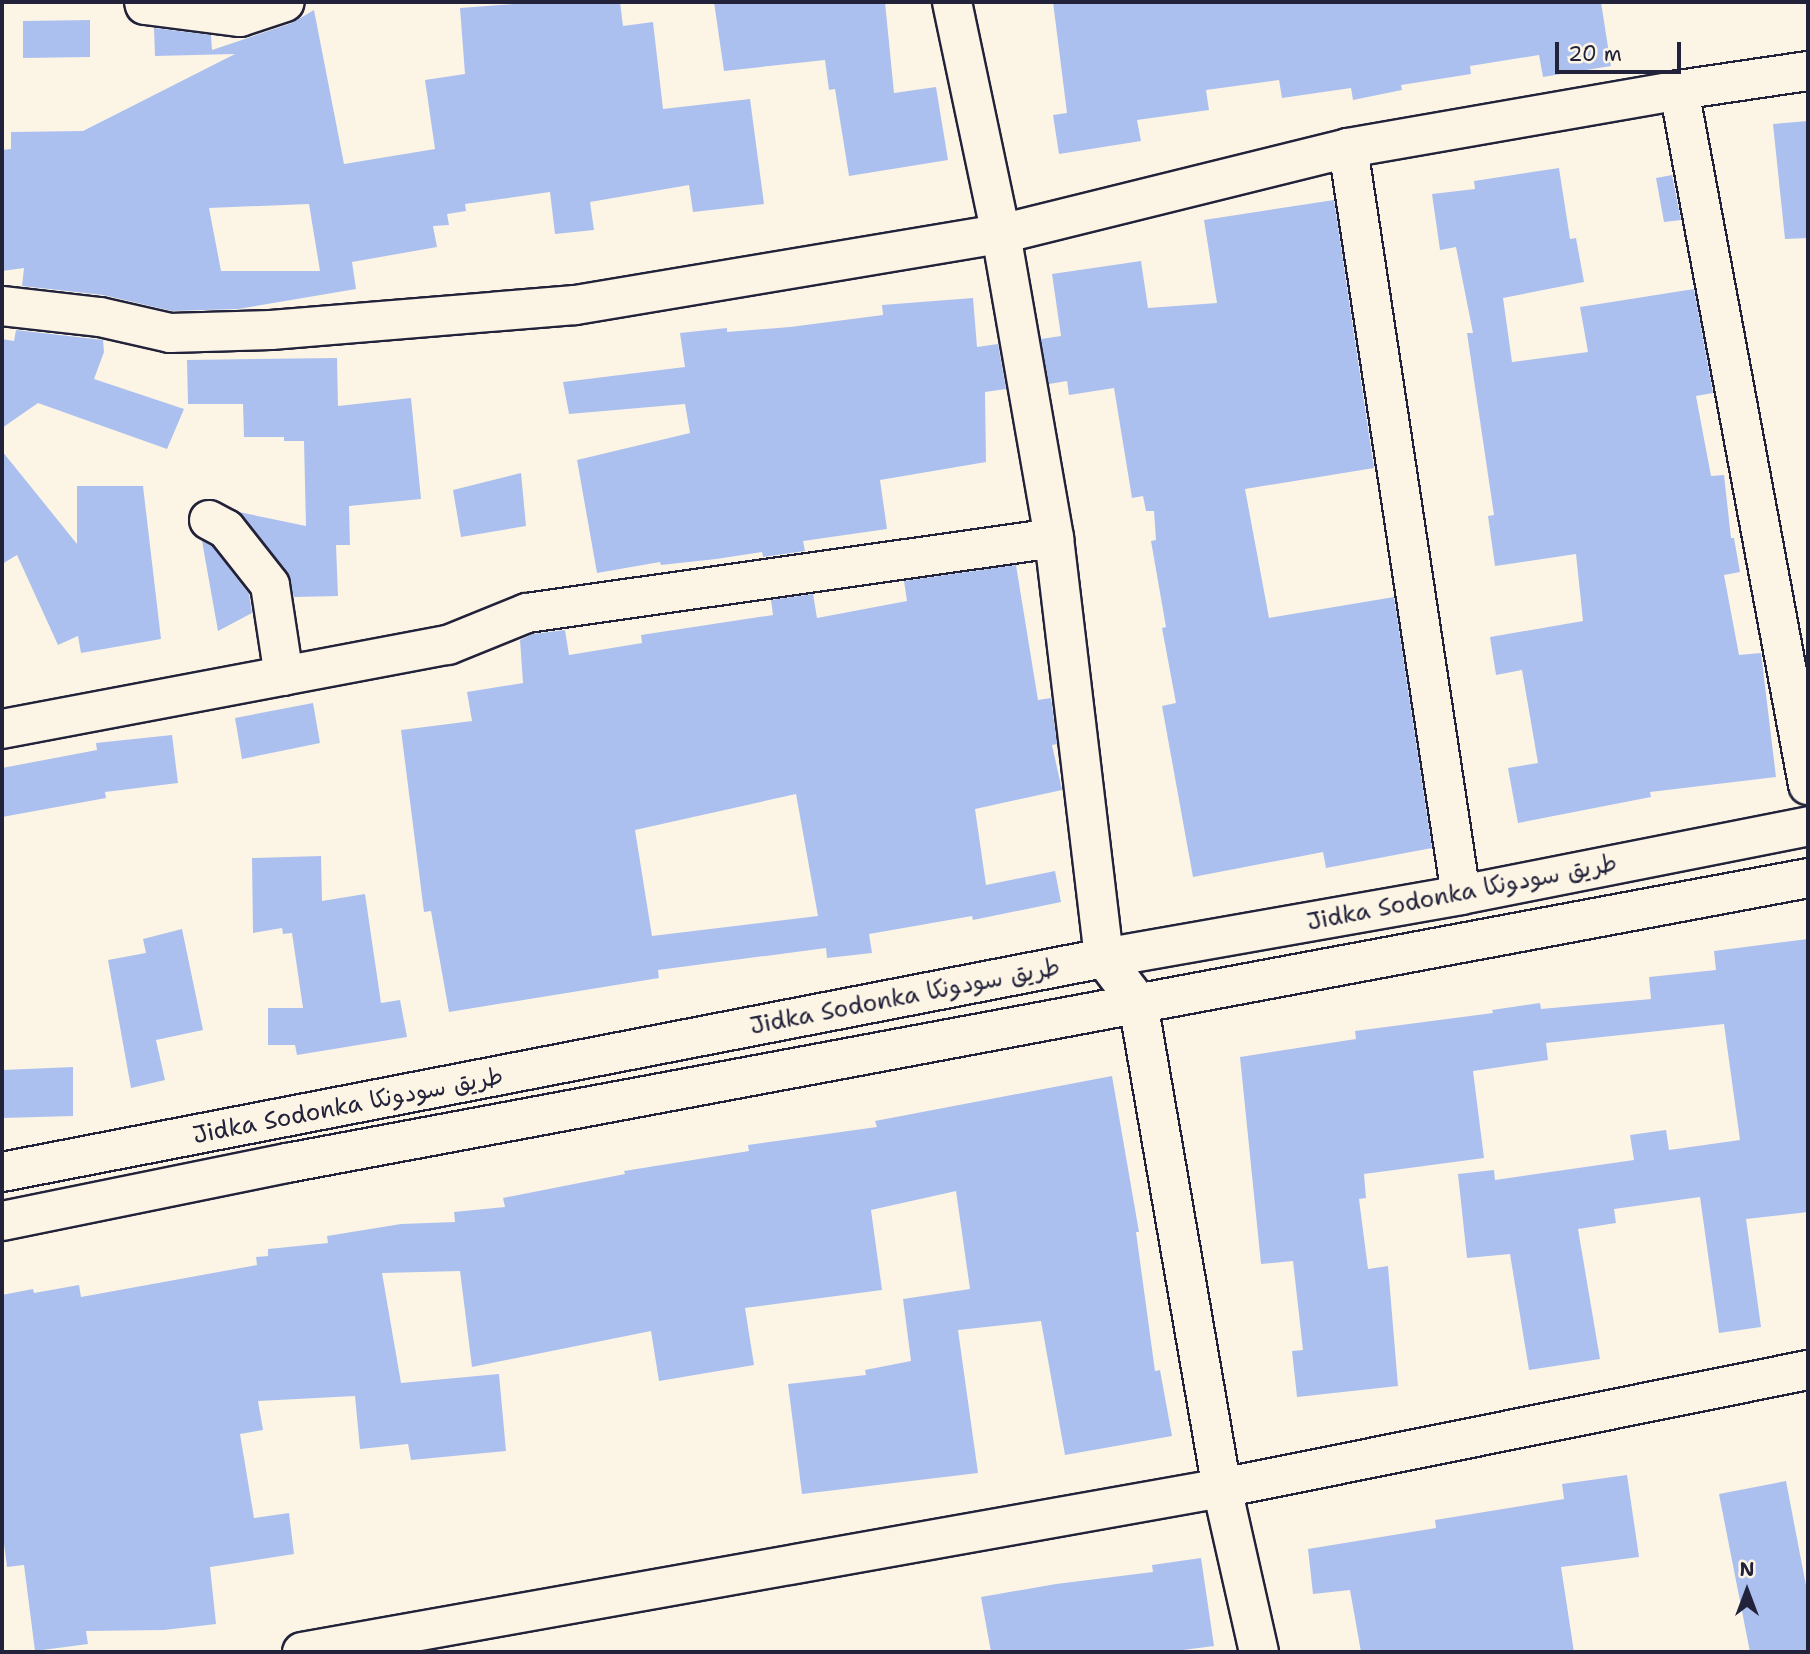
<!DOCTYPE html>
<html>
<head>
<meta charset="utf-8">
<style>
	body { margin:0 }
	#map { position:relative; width:1810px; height:1654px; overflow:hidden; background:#fcf5e5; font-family:"Shantell Sans","Playpen Sans Arabic",sans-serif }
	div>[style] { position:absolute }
	.building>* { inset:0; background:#acc0ef }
	.roads { filter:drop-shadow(2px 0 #22223b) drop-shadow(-2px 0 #22223b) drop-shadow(0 2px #22223b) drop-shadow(0 -2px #22223b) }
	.street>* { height:38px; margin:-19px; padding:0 19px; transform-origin:19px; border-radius:19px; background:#fcf5e5 }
	.secondary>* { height:38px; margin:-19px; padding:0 19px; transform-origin:19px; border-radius:19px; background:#fcf5e5 }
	span { translate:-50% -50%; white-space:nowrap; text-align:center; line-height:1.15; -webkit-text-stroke:5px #fcf5e5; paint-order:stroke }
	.street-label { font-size:24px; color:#22223b }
	.frame { position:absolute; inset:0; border:4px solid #22223b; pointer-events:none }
	.north { position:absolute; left:1712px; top:1556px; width:70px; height:70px; -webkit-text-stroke:5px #fcf5e5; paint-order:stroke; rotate:0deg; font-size:19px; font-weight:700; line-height:28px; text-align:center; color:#22223b }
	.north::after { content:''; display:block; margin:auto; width:24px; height:32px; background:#22223b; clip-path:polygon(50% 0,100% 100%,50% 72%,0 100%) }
	.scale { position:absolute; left:1555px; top:42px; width:126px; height:32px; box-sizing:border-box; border:4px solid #22223b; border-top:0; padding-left:9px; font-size:21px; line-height:24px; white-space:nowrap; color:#22223b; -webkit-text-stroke:5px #fcf5e5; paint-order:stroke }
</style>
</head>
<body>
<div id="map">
	<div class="building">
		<div style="clip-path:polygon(evenodd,541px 2px,620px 2px,623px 26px,653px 22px,663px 109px,750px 99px,764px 204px,693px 212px,689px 185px,590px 202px,594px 230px,555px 234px,550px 192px,465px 204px,466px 211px,447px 214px,449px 225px,433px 226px,437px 247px,352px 262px,356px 289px,238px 309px,172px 311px,103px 295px,22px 286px,24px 268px,2px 271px,2px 150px,11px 149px,11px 132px,83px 131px,235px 54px,155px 56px,154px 28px,211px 35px,212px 50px,292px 23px,314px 10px,344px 164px,435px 149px,425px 80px,465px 74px,460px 8px,541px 2px,309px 204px,320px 271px,221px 271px,209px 208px,309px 204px)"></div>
		<div style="clip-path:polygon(714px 2px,885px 2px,894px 93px,936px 87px,948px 160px,849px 176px,835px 89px,829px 90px,825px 60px,724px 71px)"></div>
		<div style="clip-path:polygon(1053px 2px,1601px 2px,1611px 66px,1543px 77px,1539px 55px,1470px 66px,1471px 74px,1401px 85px,1402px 90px,1353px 100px,1351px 88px,1282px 98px,1279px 80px,1206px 90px,1209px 110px,1137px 120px,1141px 141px,1059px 154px,1053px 115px,1067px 113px)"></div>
		<div style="clip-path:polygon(90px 20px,90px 57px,23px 58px,23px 21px)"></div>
		<div style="clip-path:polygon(1808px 121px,1808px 238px,1785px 239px,1773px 124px)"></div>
		<div style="clip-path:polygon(1559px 168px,1570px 239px,1576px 238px,1584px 282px,1503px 298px,1512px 362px,1588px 352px,1580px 307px,1694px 289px,1713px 393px,1696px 396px,1711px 476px,1724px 475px,1731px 538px,1734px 538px,1740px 572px,1724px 575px,1739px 655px,1761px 653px,1776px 777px,1650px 792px,1651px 797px,1518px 823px,1508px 768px,1538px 763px,1522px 670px,1496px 675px,1490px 637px,1583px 621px,1576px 554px,1495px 566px,1488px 516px,1494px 515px,1467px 333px,1473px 333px,1456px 247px,1440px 250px,1432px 194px,1475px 189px,1474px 181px)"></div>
		<div style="clip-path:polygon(1672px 175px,1681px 220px,1664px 222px,1656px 178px)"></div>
		<div style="clip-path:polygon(1334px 200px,1374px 468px,1245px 489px,1269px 618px,1394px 597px,1432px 848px,1326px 868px,1323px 852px,1193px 877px,1162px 706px,1176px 703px,1162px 628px,1166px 627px,1151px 541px,1156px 540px,1154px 511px,1146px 511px,1143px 496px,1132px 498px,1114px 388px,1069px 395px,1067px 381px,1049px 384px,1041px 339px,1061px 336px,1052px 274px,1141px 261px,1148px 308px,1217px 303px,1204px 220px)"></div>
		<div style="clip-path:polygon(973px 298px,977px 347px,998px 344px,1006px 389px,985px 392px,986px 462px,880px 480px,887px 529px,803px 541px,805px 551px,763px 557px,762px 552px,716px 559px,661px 565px,660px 562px,597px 573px,577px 460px,690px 433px,685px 404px,569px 414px,563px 382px,685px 367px,680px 333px,727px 328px,727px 332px,790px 327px,883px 315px,882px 305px)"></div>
		<div style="clip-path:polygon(16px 330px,103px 340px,104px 352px,94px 379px,184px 409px,167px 449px,38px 403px,2px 428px,2px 339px,14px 341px)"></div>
		<div style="clip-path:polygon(337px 358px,338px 406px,411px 398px,421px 499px,349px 506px,350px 545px,336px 545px,338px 596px,294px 597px,287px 571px,239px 512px,306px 526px,304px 441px,284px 441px,284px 437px,244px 437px,243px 404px,188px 404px,187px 360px)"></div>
		<div style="clip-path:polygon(2px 451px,77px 544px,77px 486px,143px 486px,161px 639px,81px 653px,78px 636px,58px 645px,17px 555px,2px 564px)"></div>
		<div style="clip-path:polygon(521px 473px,526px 526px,461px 537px,453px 490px)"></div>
		<div style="clip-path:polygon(202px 541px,212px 546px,249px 594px,252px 613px,218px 631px)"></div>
		<div style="clip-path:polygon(evenodd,1016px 565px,1038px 700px,1051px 698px,1057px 744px,1052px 745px,1062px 790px,975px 809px,986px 885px,1055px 871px,1061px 902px,973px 920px,972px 916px,869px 934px,872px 953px,827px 958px,826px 948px,658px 970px,659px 978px,449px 1012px,431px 911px,424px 912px,401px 730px,472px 721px,467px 692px,523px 683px,520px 640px,533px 634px,565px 630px,569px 655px,642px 643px,641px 635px,773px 615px,771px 600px,813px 594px,817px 618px,907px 601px,904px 581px,1016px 565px,796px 794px,818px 916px,652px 936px,635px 830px,796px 794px)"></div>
		<div style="clip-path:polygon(313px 703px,320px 743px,242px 759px,235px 718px)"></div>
		<div style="clip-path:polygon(172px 735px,178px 783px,105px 792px,106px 798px,2px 817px,2px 768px,97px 750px,96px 743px)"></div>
		<div style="clip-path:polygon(321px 856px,322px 901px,365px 894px,381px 1003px,400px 1000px,407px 1037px,297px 1055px,295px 1045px,268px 1045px,268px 1008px,303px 1008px,292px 933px,283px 934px,282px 928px,253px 933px,252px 858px)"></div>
		<div style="clip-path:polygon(182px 929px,203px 1030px,156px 1040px,165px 1080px,131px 1088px,108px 960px,146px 953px,143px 939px)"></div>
		<div style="clip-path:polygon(1808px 939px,1808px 1212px,1746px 1219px,1761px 1327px,1719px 1333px,1700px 1197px,1614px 1209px,1616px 1223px,1578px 1229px,1600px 1359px,1529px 1370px,1510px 1254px,1467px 1258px,1458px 1174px,1494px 1170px,1495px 1180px,1634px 1160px,1630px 1135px,1666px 1130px,1669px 1150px,1740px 1140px,1724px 1024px,1546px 1043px,1548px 1060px,1473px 1071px,1484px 1158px,1364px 1174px,1366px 1198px,1359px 1199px,1368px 1269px,1388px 1266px,1398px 1386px,1297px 1397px,1292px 1351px,1303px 1350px,1293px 1261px,1261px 1264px,1240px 1057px,1356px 1039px,1355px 1031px,1493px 1013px,1492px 1010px,1540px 1003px,1541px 1009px,1651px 999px,1649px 977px,1716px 970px,1714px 951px)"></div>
		<div style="clip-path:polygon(73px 1067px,73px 1116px,2px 1118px,2px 1070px)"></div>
		<div style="clip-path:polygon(1112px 1076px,1139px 1232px,1136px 1232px,1155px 1371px,1160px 1370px,1172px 1436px,1065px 1455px,1041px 1321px,958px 1330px,978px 1473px,802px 1494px,788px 1384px,866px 1375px,865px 1370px,911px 1361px,903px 1299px,970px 1289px,956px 1191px,871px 1210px,882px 1290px,745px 1308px,754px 1365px,659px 1381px,651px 1331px,472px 1367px,460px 1271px,382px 1273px,401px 1383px,499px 1374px,506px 1451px,411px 1460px,408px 1444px,360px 1449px,355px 1396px,258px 1401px,263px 1430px,240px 1434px,254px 1518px,289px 1513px,294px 1554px,210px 1567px,216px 1624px,164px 1630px,86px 1631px,88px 1644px,35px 1651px,24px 1565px,7px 1567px,2px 1528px,2px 1295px,33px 1289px,34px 1293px,79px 1285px,81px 1297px,257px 1265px,256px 1257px,268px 1256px,268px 1249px,328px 1243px,327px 1236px,401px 1224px,455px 1222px,454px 1212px,505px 1207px,503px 1198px,625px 1174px,624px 1171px,749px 1151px,748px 1145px,877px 1127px,875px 1121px)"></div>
		<div style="clip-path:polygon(1627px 1475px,1639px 1557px,1561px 1567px,1574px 1652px,1361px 1652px,1350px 1590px,1313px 1594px,1308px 1549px,1436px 1528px,1435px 1520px,1564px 1499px,1562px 1484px)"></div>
		<div style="clip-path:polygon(1786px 1481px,1808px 1596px,1808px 1650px,1750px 1652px,1719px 1494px)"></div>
		<div style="clip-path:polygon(1201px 1558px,1214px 1646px,1168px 1652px,991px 1652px,981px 1597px,1056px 1584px,1153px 1572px,1152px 1565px)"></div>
	</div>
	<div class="roads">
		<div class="street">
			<div style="left:144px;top:2px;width:3px;rotate:72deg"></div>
			<div style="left:145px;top:5px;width:96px;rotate:7.2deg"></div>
			<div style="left:240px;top:17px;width:47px;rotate:-18.4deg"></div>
			<div style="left:952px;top:2px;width:237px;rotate:78.1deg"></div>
			<div style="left:1001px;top:234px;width:309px;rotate:80.1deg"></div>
			<div style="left:1054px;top:538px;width:423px;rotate:83.2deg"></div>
			<div style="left:1104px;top:958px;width:56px;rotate:52.9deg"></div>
			<div style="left:1138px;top:1003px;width:492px;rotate:80.2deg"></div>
			<div style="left:1222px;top:1488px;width:168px;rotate:77.3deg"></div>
			<div style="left:1679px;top:90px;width:707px;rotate:79.48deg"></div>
			<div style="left:1348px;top:148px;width:755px;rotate:81.4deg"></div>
			<div style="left:2px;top:306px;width:99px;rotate:6.4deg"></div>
			<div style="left:100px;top:317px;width:72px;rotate:12.9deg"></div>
			<div style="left:170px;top:333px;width:101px;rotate:-1.7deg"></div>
			<div style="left:271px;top:330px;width:305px;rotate:-4.7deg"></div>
			<div style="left:575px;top:305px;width:432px;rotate:-9.5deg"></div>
			<div style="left:1001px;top:234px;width:357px;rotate:-13.9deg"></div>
			<div style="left:1348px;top:148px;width:336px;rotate:-9.9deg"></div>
			<div style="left:1679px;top:90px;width:130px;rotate:-8.4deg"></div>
			<div style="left:209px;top:520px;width:19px;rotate:28deg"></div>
			<div style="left:226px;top:529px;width:71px;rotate:51.8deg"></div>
			<div style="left:270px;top:585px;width:92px;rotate:81.3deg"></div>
			<div style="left:2px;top:729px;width:454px;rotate:-10.7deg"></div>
			<div style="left:448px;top:645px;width:85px;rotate:-22.1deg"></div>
			<div style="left:527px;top:613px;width:532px;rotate:-8.1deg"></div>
			<div style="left:302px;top:1652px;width:935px;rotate:-10.11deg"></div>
			<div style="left:1222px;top:1488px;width:598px;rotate:-11.39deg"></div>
		</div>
		<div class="secondary">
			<div style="left:2px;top:1172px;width:1123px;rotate:-10.99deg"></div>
			<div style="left:1104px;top:958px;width:363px;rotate:-10deg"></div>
			<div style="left:1461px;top:895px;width:354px;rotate:-11.2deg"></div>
			<div style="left:2px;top:1221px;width:291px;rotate:-11.5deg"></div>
			<div style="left:287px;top:1163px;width:1547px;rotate:-10.61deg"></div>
		</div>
	</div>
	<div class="street-label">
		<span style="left:1462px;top:893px;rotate:-11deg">Jidka Sodonka طريق سودونكا</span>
		<span style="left:905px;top:997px;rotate:-11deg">Jidka Sodonka طريق سودونكا</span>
		<span style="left:348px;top:1106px;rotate:-11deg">Jidka Sodonka طريق سودونكا</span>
	</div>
	<div class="frame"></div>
	<div class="north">N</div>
	<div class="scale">20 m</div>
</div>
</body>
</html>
